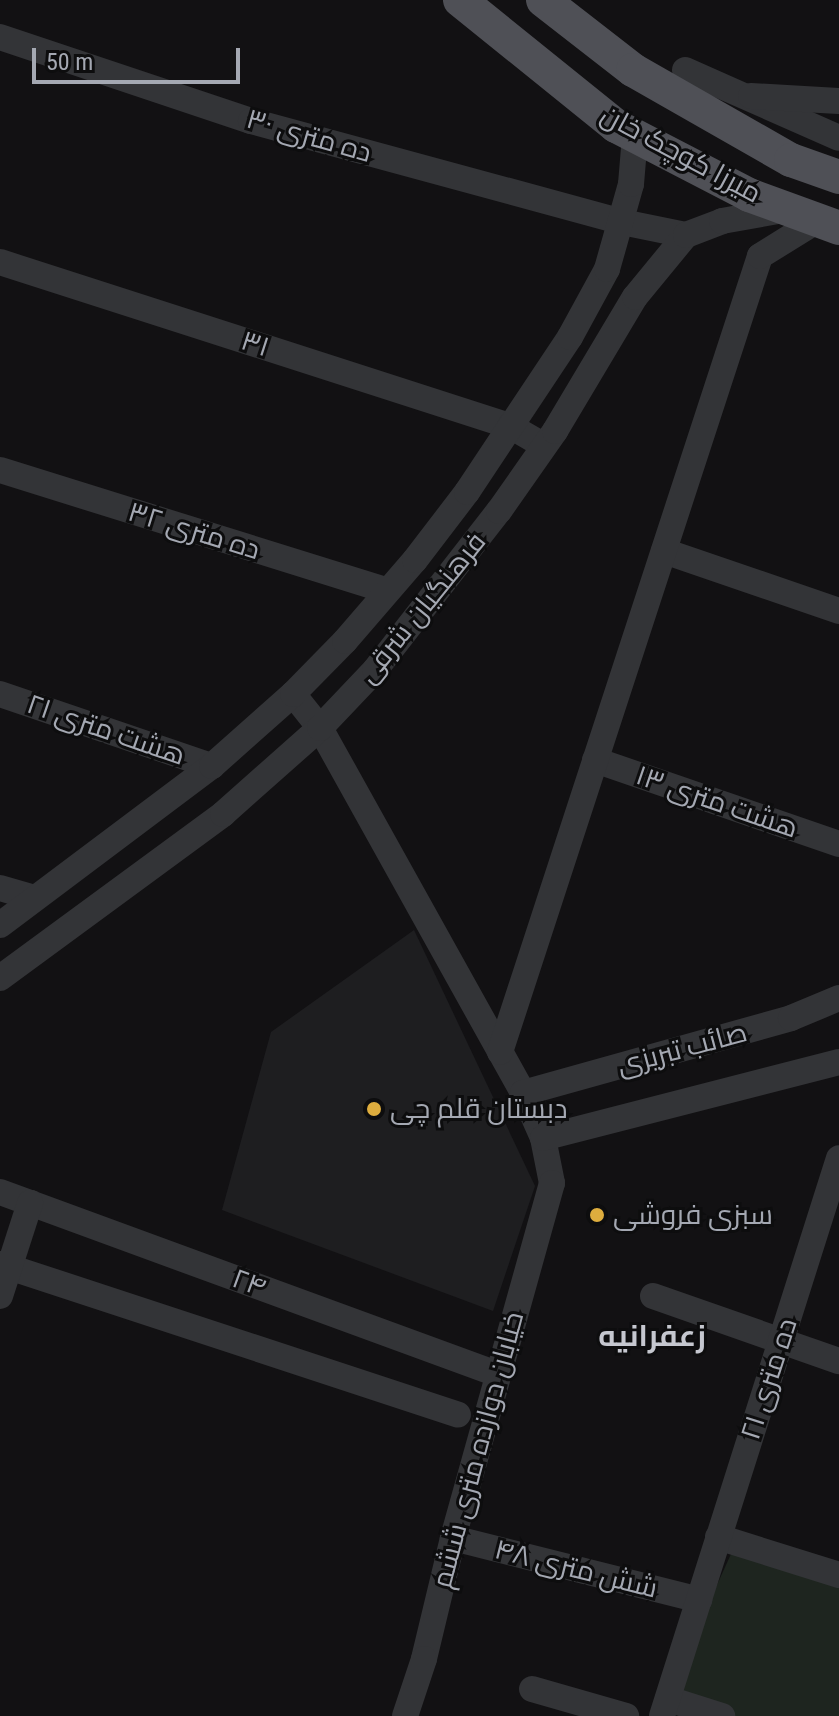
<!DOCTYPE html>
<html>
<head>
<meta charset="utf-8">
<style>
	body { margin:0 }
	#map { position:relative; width:839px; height:1716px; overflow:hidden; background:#121113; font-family:"Roboto Condensed",Cairo,sans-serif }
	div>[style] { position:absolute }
	.built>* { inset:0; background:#1e1e20 }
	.green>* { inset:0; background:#1e251f }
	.minor>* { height:26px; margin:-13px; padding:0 13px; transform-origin:13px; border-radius:13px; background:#333437 }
	.major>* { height:34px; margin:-17px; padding:0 17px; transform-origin:17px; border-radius:17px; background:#4f5056 }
	.dots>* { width:22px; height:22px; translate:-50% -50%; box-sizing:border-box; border:4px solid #0d0d0e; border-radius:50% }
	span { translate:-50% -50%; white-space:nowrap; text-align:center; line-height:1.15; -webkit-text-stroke:6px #0d0d0e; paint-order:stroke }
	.street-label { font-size:28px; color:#a4a8b2 }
	.poi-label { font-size:28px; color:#a4a8b2 }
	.left { translate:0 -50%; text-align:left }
	.neighbourhood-label { font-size:30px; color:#c5c7cf; font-weight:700 }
	.scale { position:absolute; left:32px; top:48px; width:208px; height:36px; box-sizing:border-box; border:4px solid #a4a8b2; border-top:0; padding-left:10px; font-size:24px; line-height:28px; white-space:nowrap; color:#a4a8b2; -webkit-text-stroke:6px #0d0d0e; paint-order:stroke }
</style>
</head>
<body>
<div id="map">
	<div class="built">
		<div style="clip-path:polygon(414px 930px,535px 1186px,493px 1311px,222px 1210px,271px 1032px)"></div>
	</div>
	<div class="green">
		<div style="clip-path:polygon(736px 1543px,839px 1575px,839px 1716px,685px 1716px,671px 1686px)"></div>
	</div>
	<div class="minor">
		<div style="left:0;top:37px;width:265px;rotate:18.5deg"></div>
		<div style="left:251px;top:121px;width:385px;rotate:15.2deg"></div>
		<div style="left:622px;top:222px;width:65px;rotate:11.5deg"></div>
		<div style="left:685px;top:70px;width:168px;rotate:23.8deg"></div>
		<div style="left:751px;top:96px;width:88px;rotate:3.3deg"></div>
		<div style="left:0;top:262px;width:536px;rotate:17.83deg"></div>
		<div style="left:510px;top:426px;width:39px;rotate:30deg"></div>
		<div style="left:0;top:470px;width:406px;rotate:17.3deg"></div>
		<div style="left:664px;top:551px;width:185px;rotate:18.9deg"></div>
		<div style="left:0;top:694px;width:224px;rotate:18.8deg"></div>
		<div style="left:293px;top:694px;width:43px;rotate:51.5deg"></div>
		<div style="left:320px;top:728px;width:418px;rotate:60.9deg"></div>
		<div style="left:523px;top:1093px;width:49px;rotate:66deg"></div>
		<div style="left:543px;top:1138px;width:46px;rotate:78.7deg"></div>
		<div style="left:552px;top:1183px;width:369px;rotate:105.6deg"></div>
		<div style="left:453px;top:1538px;width:124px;rotate:103.5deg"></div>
		<div style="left:424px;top:1659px;width:60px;rotate:108.4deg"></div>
		<div style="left:595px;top:760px;width:258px;rotate:19deg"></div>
		<div style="left:0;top:888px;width:36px;rotate:16deg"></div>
		<div style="left:0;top:925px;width:265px;rotate:-36.9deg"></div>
		<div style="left:212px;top:766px;width:108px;rotate:-41.6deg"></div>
		<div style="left:293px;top:694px;width:74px;rotate:-45.5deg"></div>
		<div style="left:345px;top:641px;width:107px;rotate:-49.2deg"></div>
		<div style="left:415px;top:560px;width:86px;rotate:-52.6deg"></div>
		<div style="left:467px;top:492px;width:186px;rotate:-56.4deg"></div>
		<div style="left:570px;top:337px;width:77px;rotate:-61.4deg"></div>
		<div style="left:607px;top:269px;width:88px;rotate:-74.2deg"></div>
		<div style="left:631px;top:184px;width:48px;rotate:-85.2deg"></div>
		<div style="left:0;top:978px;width:277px;rotate:-36.3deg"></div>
		<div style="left:223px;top:814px;width:130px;rotate:-41.6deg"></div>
		<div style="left:320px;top:728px;width:80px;rotate:-46.5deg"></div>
		<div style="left:375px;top:670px;width:202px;rotate:-52.1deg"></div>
		<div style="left:499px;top:511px;width:98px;rotate:-55deg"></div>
		<div style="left:555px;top:431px;width:156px;rotate:-59.2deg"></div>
		<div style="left:635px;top:297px;width:80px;rotate:-50.6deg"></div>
		<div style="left:686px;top:235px;width:39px;rotate:-21deg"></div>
		<div style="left:722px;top:221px;width:68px;rotate:-10.2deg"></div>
		<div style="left:500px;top:1052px;width:837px;rotate:-71.91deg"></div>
		<div style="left:760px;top:256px;width:68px;rotate:-31.8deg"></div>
		<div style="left:523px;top:1093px;width:278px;rotate:-15.6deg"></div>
		<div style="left:791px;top:1018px;width:52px;rotate:-22.6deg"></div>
		<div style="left:543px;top:1138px;width:306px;rotate:-14.4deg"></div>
		<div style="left:0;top:1192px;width:529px;rotate:20.11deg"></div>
		<div style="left:0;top:1264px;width:482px;rotate:18.2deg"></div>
		<div style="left:0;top:1296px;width:98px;rotate:-72.1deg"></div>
		<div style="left:653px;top:1296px;width:197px;rotate:19.3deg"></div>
		<div style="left:718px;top:1537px;width:127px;rotate:17.4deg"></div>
		<div style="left:453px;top:1538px;width:254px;rotate:14.1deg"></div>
		<div style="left:532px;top:1689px;width:98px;rotate:16deg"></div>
		<div style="left:668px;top:1699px;width:57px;rotate:17.5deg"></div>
		<div style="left:662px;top:1716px;width:585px;rotate:-72.4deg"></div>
	</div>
	<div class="major">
		<div style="left:460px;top:0;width:201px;rotate:38.9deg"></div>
		<div style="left:616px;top:126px;width:150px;rotate:27.4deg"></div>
		<div style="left:749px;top:195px;width:96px;rotate:20.1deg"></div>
		<div style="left:543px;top:0;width:114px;rotate:37.9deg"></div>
		<div style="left:633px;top:70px;width:182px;rotate:29.7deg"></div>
		<div style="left:791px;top:160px;width:51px;rotate:19.5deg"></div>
	</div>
	<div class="dots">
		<div style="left:374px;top:1109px;background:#dead3e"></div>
		<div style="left:597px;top:1215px;background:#dead3e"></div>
	</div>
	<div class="street-label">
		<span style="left:309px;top:136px;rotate:16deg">ده متری ۳۰</span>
		<span style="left:681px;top:154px;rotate:28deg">میرزا کوچک خان</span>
		<span style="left:255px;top:344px;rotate:18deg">۳۱</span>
		<span style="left:194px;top:531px;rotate:17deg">ده متری ۳۲</span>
		<span style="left:422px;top:608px;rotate:-51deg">فرهنگیان شرقی</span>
		<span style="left:106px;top:730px;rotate:19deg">هشت متری ۲۱</span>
		<span style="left:717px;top:802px;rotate:19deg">هشت متری ۱۳</span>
		<span style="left:682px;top:1049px;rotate:-15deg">صائب تبریزی</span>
		<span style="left:249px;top:1283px;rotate:20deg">۲۴</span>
		<span style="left:769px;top:1379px;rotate:-72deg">ده متری ۲۱</span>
		<span style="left:478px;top:1450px;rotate:-75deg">خیابان دوازده متری ششم</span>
		<span style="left:576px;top:1569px;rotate:14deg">شش متری ۴۸</span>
	</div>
	<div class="poi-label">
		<span class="left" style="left:390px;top:1109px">دبستان قلم چی</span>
		<span class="left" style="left:613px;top:1215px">سبزی فروشی</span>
	</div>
	<div class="neighbourhood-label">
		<span style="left:652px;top:1336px">زعفرانیه</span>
	</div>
	<div class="scale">50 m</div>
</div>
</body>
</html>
